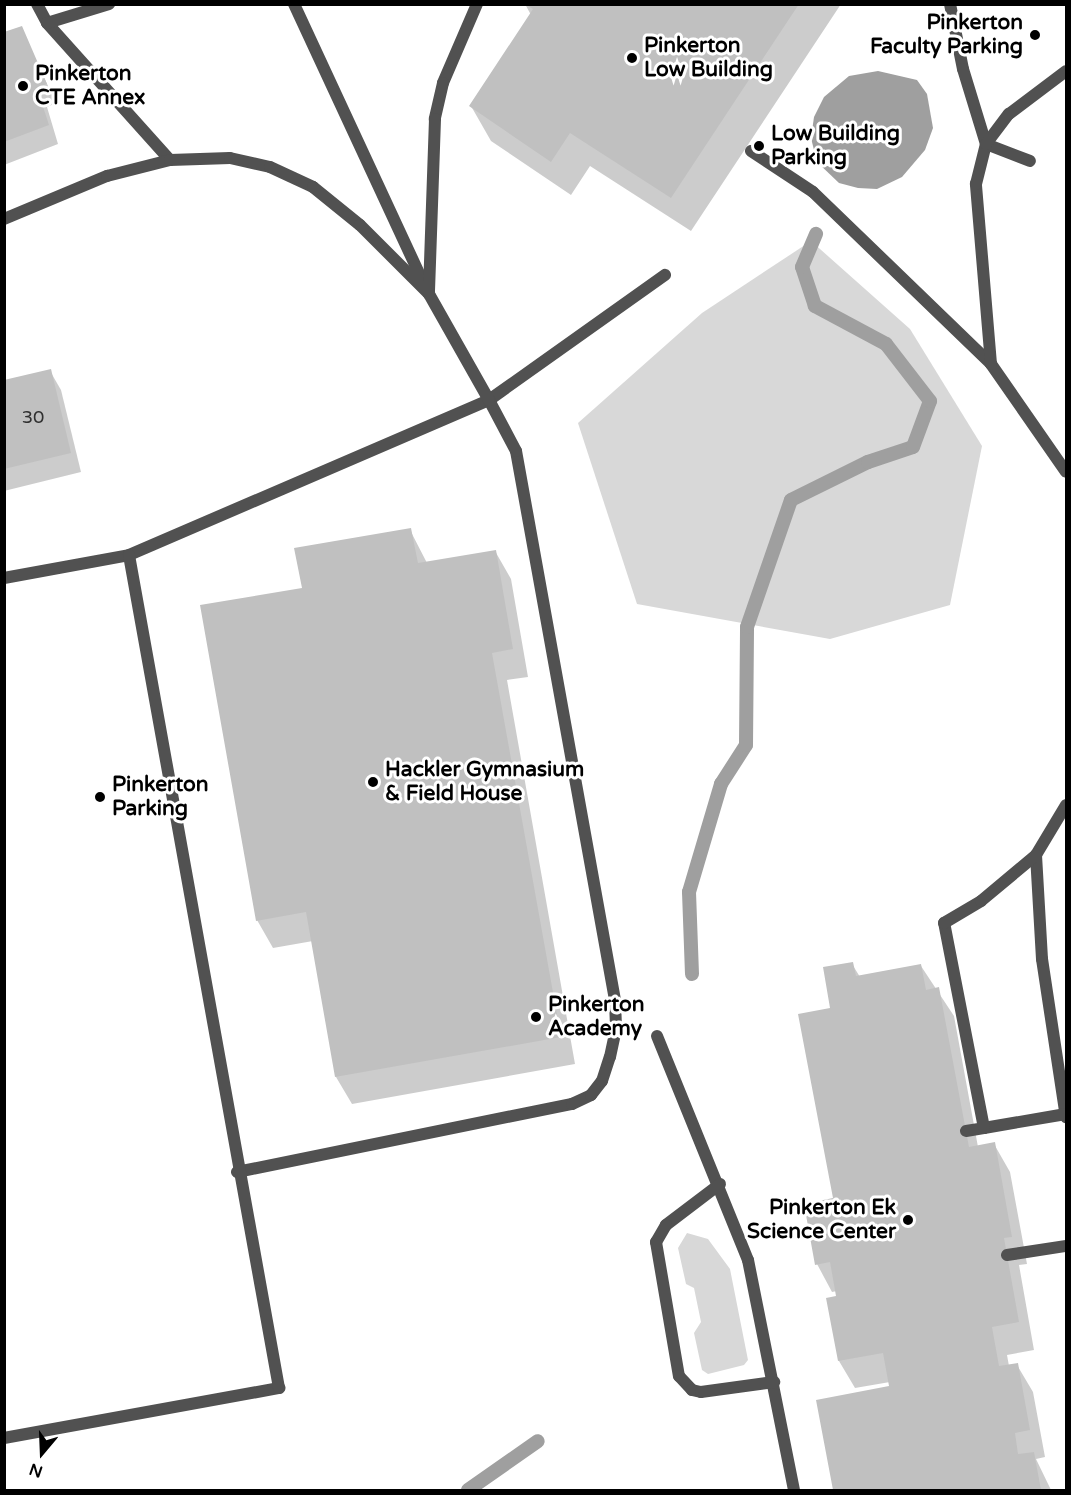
<!DOCTYPE html>
<html>
<head>
<meta charset="utf-8">
<style>
	body { margin:0 }
	#map { position:relative; width:1071px; height:1495px; overflow:hidden; background:#fff; font-family:"Varela Round",sans-serif }
	div>[style] { position:absolute }
	.green>* { inset:0; background:#d8d8d8 }
	.water>* { inset:0; background:#9f9f9f }
	.shadow>* { inset:0; background:#0003 }
	.stream>* { height:14px; margin:-7px; padding:0 7px; transform-origin:7px; border-radius:7px; background:#9f9f9f }
	.building>* { inset:0; background:#c0c0c0 }
	.lane>* { height:12px; margin:-6px; padding:0 6px; transform-origin:6px; border-radius:6px; background:#515151 }
	.street>* { height:12px; margin:-6px; padding:0 6px; transform-origin:6px; border-radius:6px; background:#515151 }
	.dots>* { width:16px; height:16px; translate:-50% -50%; box-sizing:border-box; border:3px solid #fff; border-radius:50% }
	span { translate:-50% -50%; white-space:nowrap; text-align:center; line-height:1.15; -webkit-text-stroke:6px #fff; paint-order:stroke }
	.number-label { font-size:18px; color:#303030 }
	.number-label span { -webkit-text-stroke-width:0 }
	.poi-label { font-size:21px; color:#000; font-weight:700 }
	.right { translate:-100% -50%; text-align:right }
	.left { translate:0 -50%; text-align:left }
	.frame { position:absolute; inset:0; border:6px solid #000; pointer-events:none }
	.north { position:absolute; left:12px; top:1423px; width:60px; height:60px; -webkit-text-stroke:4px #fff; paint-order:stroke; rotate:199deg; font-size:16px; font-weight:700; line-height:24px; text-align:center; color:#000 }
	.north::after { content:''; display:block; margin:auto; width:21px; height:27px; background:#000; clip-path:polygon(50% 0,100% 100%,50% 72%,0 100%) }
</style>
</head>
<body>
<div id="map">
	<div class="green">
		<div style="clip-path:polygon(811px 241px,910px 329px,982px 446px,950px 605px,830px 639px,637px 604px,578px 423px,702px 313px)"></div>
		<div style="clip-path:polygon(687px 1233px,708px 1239px,730px 1269px,748px 1360px,744px 1365px,708px 1374px,702px 1370px,694px 1333px,701px 1322px,694px 1288px,686px 1284px,678px 1248px)"></div>
	</div>
	<div class="water">
		<div style="clip-path:polygon(878px 71px,917px 80px,927px 94px,933px 128px,925px 150px,902px 177px,877px 189px,858px 188px,839px 183px,817px 162px,811px 138px,814px 117px,824px 97px,849px 76px)"></div>
	</div>
	<div class="shadow">
		<div style="clip-path:polygon(525px 4px,841px 4px,691px 231px,590px 166px,571px 195px,491px 141px,471px 106px,531px 15px)"></div>
		<div style="clip-path:polygon(21px 28px,56px 103px,47px 107px,58px 144px,4px 165px,4px 34px)"></div>
		<div style="clip-path:polygon(50px 371px,61px 390px,81px 472px,4px 491px,4px 382px)"></div>
		<div style="clip-path:polygon(410px 530px,427px 563px,495px 551px,511px 579px,528px 677px,507px 680px,575px 1064px,352px 1104px,336px 1077px,313px 941px,273px 948px,257px 920px,303px 589px)"></div>
		<div style="clip-path:polygon(852px 964px,860px 977px,921px 966px,954px 1016px,978px 1147px,994px 1144px,1010px 1172px,1027px 1264px,1019px 1265px,1034px 1350px,1007px 1355px,1009px 1366px,1017px 1365px,1033px 1392px,1045px 1457px,1036px 1459px,1051px 1490px,835px 1490px,818px 1401px,891px 1387px,890px 1382px,855px 1388px,839px 1361px,837px 1291px,832px 1292px,817px 1264px,834px 1199px,832px 1010px)"></div>
	</div>
	<div class="stream">
		<div style="left:692px;top:974px;width:82px;rotate:-92.1deg"></div>
		<div style="left:689px;top:892px;width:113px;rotate:-73.5deg"></div>
		<div style="left:721px;top:784px;width:46px;rotate:-57.3deg"></div>
		<div style="left:746px;top:745px;width:118px;rotate:-89.5deg"></div>
		<div style="left:747px;top:627px;width:134px;rotate:-70.9deg"></div>
		<div style="left:791px;top:500px;width:86px;rotate:-26.3deg"></div>
		<div style="left:868px;top:462px;width:47px;rotate:-18.4deg"></div>
		<div style="left:913px;top:447px;width:49px;rotate:-69.7deg"></div>
		<div style="left:930px;top:401px;width:72px;rotate:-127.7deg"></div>
		<div style="left:886px;top:344px;width:81px;rotate:-151.8deg"></div>
		<div style="left:815px;top:306px;width:41px;rotate:-108.4deg"></div>
		<div style="left:802px;top:267px;width:36px;rotate:-67deg"></div>
		<div style="left:468px;top:1490px;width:85px;rotate:-35deg"></div>
	</div>
	<div class="building">
		<div style="clip-path:polygon(525px 4px,799px 4px,671px 198px,570px 133px,551px 162px,469px 106px,533px 9px)"></div>
		<div style="clip-path:polygon(22px 26px,47px 84px,37px 88px,49px 125px,4px 142px,4px 32px)"></div>
		<div style="clip-path:polygon(51px 369px,71px 453px,4px 469px,4px 380px)"></div>
		<div style="clip-path:polygon(411px 528px,418px 563px,496px 550px,513px 649px,492px 653px,561px 1037px,335px 1077px,306px 912px,256px 921px,200px 605px,302px 588px,294px 548px)"></div>
		<div style="clip-path:polygon(853px 962px,856px 976px,921px 964px,926px 990px,939px 987px,969px 1147px,995px 1142px,1012px 1237px,1004px 1238px,1019px 1322px,992px 1327px,999px 1366px,1018px 1363px,1030px 1430px,1015px 1433px,1018px 1454px,1034px 1452px,1041px 1490px,833px 1490px,816px 1400px,889px 1386px,883px 1353px,838px 1361px,826px 1298px,836px 1296px,830px 1262px,815px 1265px,804px 1204px,833px 1198px,798px 1014px,830px 1008px,823px 967px)"></div>
	</div>
	<div class="lane">
		<div style="left:751px;top:151px;width:74px;rotate:33.5deg"></div>
		<div style="left:813px;top:192px;width:248px;rotate:44deg"></div>
		<div style="left:991px;top:364px;width:131px;rotate:55.2deg"></div>
		<div style="left:4px;top:578px;width:127px;rotate:-10.4deg"></div>
		<div style="left:129px;top:555px;width:392px;rotate:-23.3deg"></div>
		<div style="left:489px;top:400px;width:216px;rotate:-35.4deg"></div>
		<div style="left:1066px;top:805px;width:58px;rotate:121deg"></div>
		<div style="left:1036px;top:855px;width:104px;rotate:86.7deg"></div>
		<div style="left:1042px;top:959px;width:160px;rotate:81.4deg"></div>
		<div style="left:237px;top:1172px;width:342px;rotate:-11.5deg"></div>
		<div style="left:572px;top:1104px;width:21px;rotate:-25deg"></div>
		<div style="left:591px;top:1095px;width:18px;rotate:-52deg"></div>
		<div style="left:602px;top:1081px;width:25px;rotate:-72deg"></div>
		<div style="left:610px;top:1057px;width:30px;rotate:-78deg"></div>
		<div style="left:616px;top:1028px;width:28px;rotate:-92deg"></div>
		<div style="left:615px;top:1000px;width:558px;rotate:-100.22deg"></div>
		<div style="left:516px;top:451px;width:58px;rotate:-117.9deg"></div>
		<div style="left:1007px;top:1255px;width:60px;rotate:-8.7deg"></div>
		<div style="left:4px;top:1438px;width:280px;rotate:-10.3deg"></div>
		<div style="left:279px;top:1388px;width:846px;rotate:-100.21deg"></div>
	</div>
	<div class="street">
		<div style="left:37px;top:4px;width:21px;rotate:62deg"></div>
		<div style="left:47px;top:23px;width:184px;rotate:48.1deg"></div>
		<div style="left:294px;top:4px;width:309px;rotate:65.1deg"></div>
		<div style="left:477px;top:4px;width:86px;rotate:113.3deg"></div>
		<div style="left:443px;top:83px;width:37px;rotate:103deg"></div>
		<div style="left:435px;top:119px;width:175px;rotate:92deg"></div>
		<div style="left:429px;top:294px;width:122px;rotate:60.5deg"></div>
		<div style="left:950px;top:4px;width:66px;rotate:78.7deg"></div>
		<div style="left:963px;top:69px;width:78px;rotate:73deg"></div>
		<div style="left:986px;top:144px;width:47px;rotate:21.1deg"></div>
		<div style="left:47px;top:23px;width:65px;rotate:-17deg"></div>
		<div style="left:4px;top:219px;width:112px;rotate:-22.7deg"></div>
		<div style="left:107px;top:176px;width:65px;rotate:-14.3deg"></div>
		<div style="left:170px;top:160px;width:60px;rotate:-1.9deg"></div>
		<div style="left:230px;top:158px;width:41px;rotate:12.7deg"></div>
		<div style="left:270px;top:167px;width:47px;rotate:24.9deg"></div>
		<div style="left:313px;top:187px;width:60px;rotate:39deg"></div>
		<div style="left:360px;top:225px;width:98px;rotate:45deg"></div>
		<div style="left:991px;top:364px;width:181px;rotate:-94.8deg"></div>
		<div style="left:976px;top:184px;width:41px;rotate:-76deg"></div>
		<div style="left:986px;top:144px;width:38px;rotate:-53deg"></div>
		<div style="left:1009px;top:114px;width:71px;rotate:-37deg"></div>
		<div style="left:657px;top:1036px;width:242px;rotate:67.9deg"></div>
		<div style="left:748px;top:1260px;width:235px;rotate:78.7deg"></div>
		<div style="left:984px;top:1128px;width:83px;rotate:-9.7deg"></div>
		<div style="left:966px;top:1131px;width:18px;rotate:-9deg"></div>
		<div style="left:984px;top:1128px;width:209px;rotate:-101deg"></div>
		<div style="left:944px;top:923px;width:43px;rotate:-30.7deg"></div>
		<div style="left:981px;top:901px;width:72px;rotate:-39.9deg"></div>
		<div style="left:720px;top:1184px;width:68px;rotate:142.8deg"></div>
		<div style="left:666px;top:1225px;width:20px;rotate:120deg"></div>
		<div style="left:656px;top:1242px;width:136px;rotate:80.3deg"></div>
		<div style="left:679px;top:1376px;width:19px;rotate:47deg"></div>
		<div style="left:692px;top:1390px;width:9px;rotate:13deg"></div>
		<div style="left:701px;top:1392px;width:74px;rotate:-7.8deg"></div>
	</div>
	<div class="dots">
		<div style="left:1035px;top:35px;background:#000"></div>
		<div style="left:632px;top:58px;background:#000"></div>
		<div style="left:23px;top:86px;background:#000"></div>
		<div style="left:759px;top:146px;background:#000"></div>
		<div style="left:373px;top:782px;background:#000"></div>
		<div style="left:100px;top:797px;background:#000"></div>
		<div style="left:536px;top:1017px;background:#000"></div>
		<div style="left:908px;top:1220px;background:#000"></div>
	</div>
	<div class="number-label">
		<span style="left:33px;top:417px">30</span>
	</div>
	<div class="poi-label">
		<span class="right" style="left:1023px;top:35px">Pinkerton<br>Faculty Parking</span>
		<span class="left" style="left:644px;top:58px">Pinkerton<br>Low Building</span>
		<span class="left" style="left:35px;top:86px">Pinkerton<br>CTE Annex</span>
		<span class="left" style="left:771px;top:146px">Low Building<br>Parking</span>
		<span class="left" style="left:385px;top:782px">Hackler Gymnasium<br>&amp; Field House</span>
		<span class="left" style="left:112px;top:797px">Pinkerton<br>Parking</span>
		<span class="left" style="left:548px;top:1017px">Pinkerton<br>Academy</span>
		<span class="right" style="left:896px;top:1220px">Pinkerton Ek<br>Science Center</span>
	</div>
	<div class="frame"></div>
	<div class="north">N</div>
</div>
</body>
</html>
